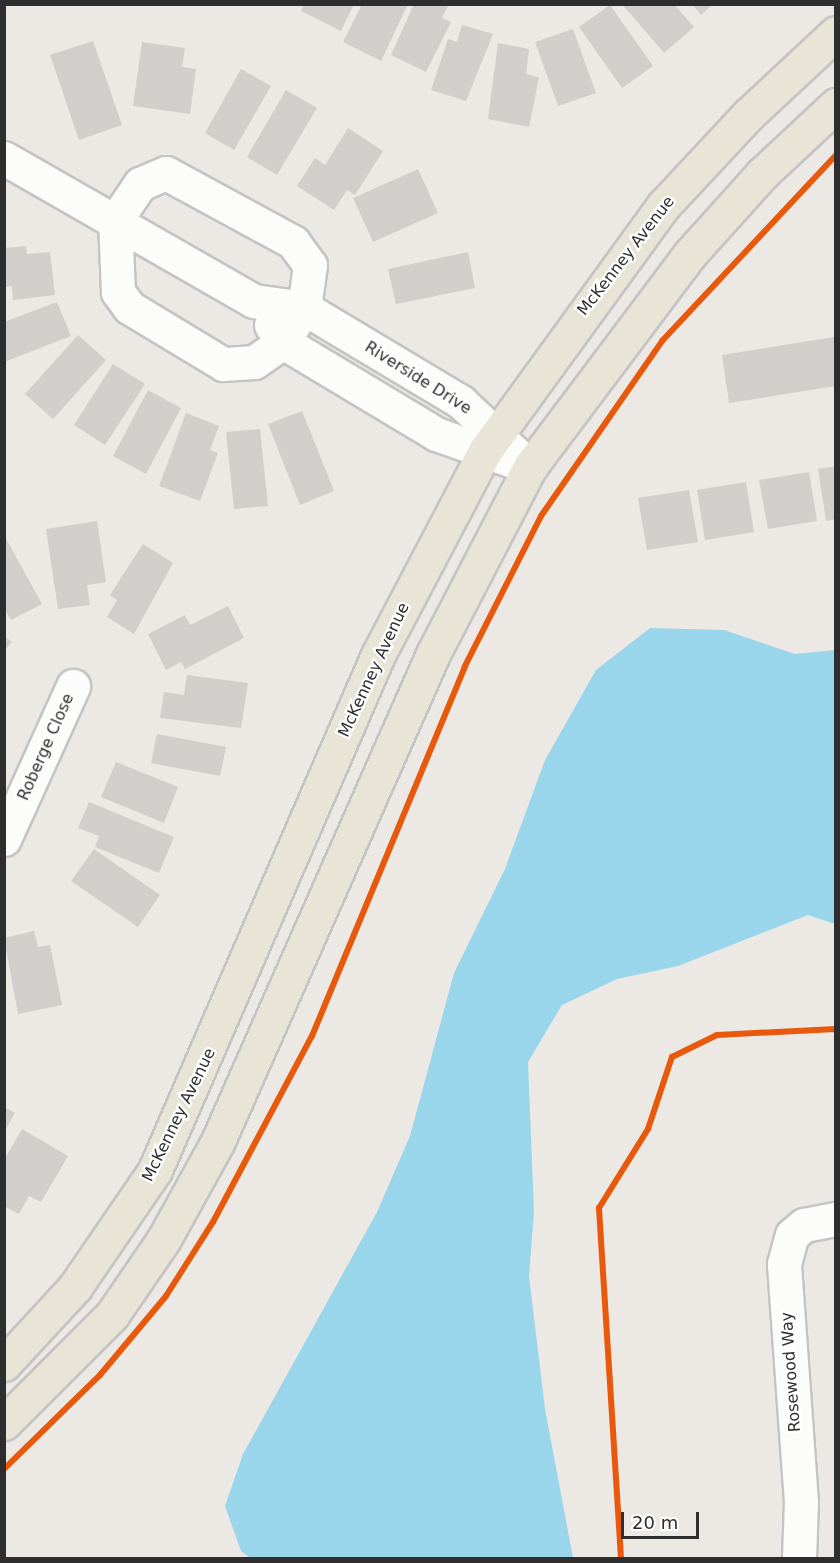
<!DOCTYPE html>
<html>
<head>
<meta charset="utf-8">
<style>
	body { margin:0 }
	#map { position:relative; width:840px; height:1563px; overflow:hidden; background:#ece8e4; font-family:"DejaVu Sans",sans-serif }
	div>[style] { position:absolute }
	.water>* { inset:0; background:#99d6ec }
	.building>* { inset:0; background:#d1cecb }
	.roads { filter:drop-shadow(2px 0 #c5c4c5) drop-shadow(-2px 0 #c5c4c5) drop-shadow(0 2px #c5c4c5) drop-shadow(0 -2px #c5c4c5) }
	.minor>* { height:33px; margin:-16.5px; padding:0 16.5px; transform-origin:16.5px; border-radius:16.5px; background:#fcfcfb }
	.major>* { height:33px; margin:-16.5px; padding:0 16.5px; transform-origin:16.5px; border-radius:16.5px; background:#e8e4d6 }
	.cycleway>* { height:6px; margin:-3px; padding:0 3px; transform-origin:3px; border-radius:3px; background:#e8590c }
	span { translate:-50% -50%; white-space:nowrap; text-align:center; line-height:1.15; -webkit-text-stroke:4.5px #fff; paint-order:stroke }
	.street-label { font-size:16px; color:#2e2e2e }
	.frame { position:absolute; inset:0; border:6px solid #2e2e2e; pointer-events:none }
	.scale { position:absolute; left:621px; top:1512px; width:78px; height:27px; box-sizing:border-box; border:3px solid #2e2e2e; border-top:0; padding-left:8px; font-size:18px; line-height:21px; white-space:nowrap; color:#2e2e2e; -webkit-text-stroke:4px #fff; paint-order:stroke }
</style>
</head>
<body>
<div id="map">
	<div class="water">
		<div style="clip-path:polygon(650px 628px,724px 630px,795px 654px,835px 650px,835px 924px,808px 915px,678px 966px,617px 979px,562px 1005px,528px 1062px,534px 1212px,529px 1276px,545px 1409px,573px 1558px,250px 1558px,241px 1551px,225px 1506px,243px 1454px,377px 1212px,410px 1136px,454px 973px,505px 869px,545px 760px,596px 670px)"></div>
	</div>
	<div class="building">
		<div style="clip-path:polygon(304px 4px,354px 4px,341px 31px,301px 11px)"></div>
		<div style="clip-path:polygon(362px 4px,408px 4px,381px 61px,343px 42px)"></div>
		<div style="clip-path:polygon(414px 4px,449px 4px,442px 18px,451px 22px,426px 72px,391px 55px)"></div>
		<div style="clip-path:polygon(622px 4px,674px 4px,694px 27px,664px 53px)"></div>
		<div style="clip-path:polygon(692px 4px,713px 4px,701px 15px)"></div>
		<div style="clip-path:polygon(610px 5px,653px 66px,622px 88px,579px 27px)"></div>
		<div style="clip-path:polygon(462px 25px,493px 34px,466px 101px,431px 90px,448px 39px,457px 42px)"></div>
		<div style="clip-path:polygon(573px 29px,596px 93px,558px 106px,535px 42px)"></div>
		<div style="clip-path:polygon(93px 41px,122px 125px,79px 140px,50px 55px)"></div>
		<div style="clip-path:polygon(142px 42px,185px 48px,182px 67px,196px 69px,190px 114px,133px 106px)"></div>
		<div style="clip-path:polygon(498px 43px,529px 49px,526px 74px,539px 77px,529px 127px,488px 119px)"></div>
		<div style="clip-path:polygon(241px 69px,271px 86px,234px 150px,205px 133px)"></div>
		<div style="clip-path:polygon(286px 90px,317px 108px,277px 175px,247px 157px)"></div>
		<div style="clip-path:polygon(348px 128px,383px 151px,355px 195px,347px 190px,334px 210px,297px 186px,315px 158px,325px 165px)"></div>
		<div style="clip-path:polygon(418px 169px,438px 213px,373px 242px,353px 198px)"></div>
		<div style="clip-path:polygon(26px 246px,27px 254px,50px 252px,55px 295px,13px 300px,12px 286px,4px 287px,4px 248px)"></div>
		<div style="clip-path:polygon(468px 252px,475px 288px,396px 304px,388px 269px)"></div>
		<div style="clip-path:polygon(57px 302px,71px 336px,4px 362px,4px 322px)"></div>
		<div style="clip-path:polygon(78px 335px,106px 360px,53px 419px,25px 394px)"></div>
		<div style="clip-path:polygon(834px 337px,836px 386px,729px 403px,722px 355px)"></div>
		<div style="clip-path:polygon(113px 364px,145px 384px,105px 445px,74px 425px)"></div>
		<div style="clip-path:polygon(148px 390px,181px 408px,146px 474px,113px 456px)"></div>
		<div style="clip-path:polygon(302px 411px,334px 491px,300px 505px,268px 424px)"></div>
		<div style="clip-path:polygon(186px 413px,219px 426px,210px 450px,218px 453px,200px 501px,159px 486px)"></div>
		<div style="clip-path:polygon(260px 429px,268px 506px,234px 509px,226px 432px)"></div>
		<div style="clip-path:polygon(836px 466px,836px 519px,826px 521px,818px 469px)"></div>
		<div style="clip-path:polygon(809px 472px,817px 521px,768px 529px,759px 480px)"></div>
		<div style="clip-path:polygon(746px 482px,754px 532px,705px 540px,697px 490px)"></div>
		<div style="clip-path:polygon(689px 490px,698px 542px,647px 550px,638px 498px)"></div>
		<div style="clip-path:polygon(97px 521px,106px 582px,87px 585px,90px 605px,58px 609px,46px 529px)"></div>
		<div style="clip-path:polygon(4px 535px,42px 604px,11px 620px,4px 608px)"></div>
		<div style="clip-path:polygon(143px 544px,173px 563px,134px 634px,107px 617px,117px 600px,110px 595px)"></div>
		<div style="clip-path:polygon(228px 606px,244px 638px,185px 669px,181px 662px,166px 670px,148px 634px,185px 615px,190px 625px)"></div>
		<div style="clip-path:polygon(4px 636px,12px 642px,4px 651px)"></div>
		<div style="clip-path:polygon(187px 675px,248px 683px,241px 728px,160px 718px,164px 692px,184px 695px)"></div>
		<div style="clip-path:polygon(157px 734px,226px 747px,220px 776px,151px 763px)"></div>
		<div style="clip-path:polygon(116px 762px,178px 787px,164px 823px,101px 797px)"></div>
		<div style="clip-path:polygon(89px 802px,174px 837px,159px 873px,95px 847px,99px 836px,78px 828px)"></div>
		<div style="clip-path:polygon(94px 849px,160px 895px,138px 927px,71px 881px)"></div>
		<div style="clip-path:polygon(34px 931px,38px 947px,50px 945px,62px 1005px,18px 1014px,4px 938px)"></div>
		<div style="clip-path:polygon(4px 1107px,15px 1113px,4px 1132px)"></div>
		<div style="clip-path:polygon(22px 1129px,68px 1156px,41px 1202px,29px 1196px,19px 1214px,4px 1206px,4px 1160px)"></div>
	</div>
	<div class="roads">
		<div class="minor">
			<div style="left:4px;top:158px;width:288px;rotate:29.8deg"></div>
			<div style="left:254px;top:301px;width:50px;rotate:8deg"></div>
			<div style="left:304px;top:308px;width:183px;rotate:30.9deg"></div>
			<div style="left:461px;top:402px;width:95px;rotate:43.3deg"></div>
			<div style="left:166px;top:173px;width:145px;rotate:28.5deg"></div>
			<div style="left:293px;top:242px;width:29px;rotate:54deg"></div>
			<div style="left:310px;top:265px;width:43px;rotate:97.9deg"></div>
			<div style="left:304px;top:308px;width:40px;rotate:122deg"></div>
			<div style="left:283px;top:342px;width:35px;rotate:145deg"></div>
			<div style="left:254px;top:362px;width:31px;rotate:176deg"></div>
			<div style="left:223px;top:364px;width:110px;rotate:-148.8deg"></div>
			<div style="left:129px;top:307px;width:19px;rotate:-126deg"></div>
			<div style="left:118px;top:292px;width:71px;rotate:-92.4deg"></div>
			<div style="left:115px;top:221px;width:45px;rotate:-56deg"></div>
			<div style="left:140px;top:184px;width:28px;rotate:-23deg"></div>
			<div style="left:271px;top:325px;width:21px;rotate:55deg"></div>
			<div style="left:283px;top:342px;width:179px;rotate:31deg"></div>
			<div style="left:436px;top:434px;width:78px;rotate:19.4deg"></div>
			<div style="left:4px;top:839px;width:168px;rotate:-65.7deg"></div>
			<div style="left:799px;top:1558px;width:56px;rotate:-88deg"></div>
			<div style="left:801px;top:1502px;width:239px;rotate:-94.1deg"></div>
			<div style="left:784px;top:1264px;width:30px;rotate:-75deg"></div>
			<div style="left:792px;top:1235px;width:16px;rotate:-40deg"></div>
			<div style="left:804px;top:1225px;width:33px;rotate:-11deg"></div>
		</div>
		<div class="major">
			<div style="left:4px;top:1364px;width:105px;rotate:-47.3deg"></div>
			<div style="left:75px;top:1287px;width:142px;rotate:-55.6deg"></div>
			<div style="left:155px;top:1170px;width:561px;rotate:-66.59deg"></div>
			<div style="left:378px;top:655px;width:230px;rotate:-62.3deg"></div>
			<div style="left:485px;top:451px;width:304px;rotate:-54deg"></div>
			<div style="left:664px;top:205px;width:123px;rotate:-47deg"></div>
			<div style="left:748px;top:115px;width:120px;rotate:-43deg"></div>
			<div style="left:4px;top:1423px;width:153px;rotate:-45deg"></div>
			<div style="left:112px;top:1315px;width:92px;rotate:-55.6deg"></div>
			<div style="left:164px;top:1239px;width:112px;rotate:-61.1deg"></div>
			<div style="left:218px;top:1141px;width:532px;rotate:-66.18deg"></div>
			<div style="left:433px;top:654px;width:211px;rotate:-62.6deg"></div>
			<div style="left:530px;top:467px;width:266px;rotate:-53.1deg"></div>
			<div style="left:690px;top:254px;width:109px;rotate:-48deg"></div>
			<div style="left:763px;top:173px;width:100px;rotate:-43deg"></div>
		</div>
	</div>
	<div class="cycleway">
		<div style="left:4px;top:1469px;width:134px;rotate:-44.4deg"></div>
		<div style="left:100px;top:1375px;width:103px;rotate:-50.1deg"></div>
		<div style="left:166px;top:1296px;width:88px;rotate:-57.6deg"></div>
		<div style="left:213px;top:1222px;width:211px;rotate:-62deg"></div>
		<div style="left:312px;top:1036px;width:400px;rotate:-67.5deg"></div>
		<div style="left:465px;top:666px;width:168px;rotate:-63.1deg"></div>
		<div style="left:541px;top:516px;width:213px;rotate:-55.3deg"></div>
		<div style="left:662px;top:341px;width:255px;rotate:-46.9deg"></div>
		<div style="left:621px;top:1558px;width:351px;rotate:-93.6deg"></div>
		<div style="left:599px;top:1208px;width:93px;rotate:-58.2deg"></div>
		<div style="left:648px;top:1129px;width:76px;rotate:-71.6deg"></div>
		<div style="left:672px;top:1057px;width:50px;rotate:-26.1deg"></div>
		<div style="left:717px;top:1035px;width:119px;rotate:-2.9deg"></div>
	</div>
	<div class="street-label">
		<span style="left:626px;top:256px;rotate:-52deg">McKenney Avenue</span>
		<span style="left:418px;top:378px;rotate:32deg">Riverside Drive</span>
		<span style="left:374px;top:670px;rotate:-65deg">McKenney Avenue</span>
		<span style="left:46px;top:747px;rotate:-66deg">Roberge Close</span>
		<span style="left:179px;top:1115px;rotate:-64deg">McKenney Avenue</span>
		<span style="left:791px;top:1372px;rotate:-94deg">Rosewood Way</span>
	</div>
	<div class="frame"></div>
	<div class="scale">20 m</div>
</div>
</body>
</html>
